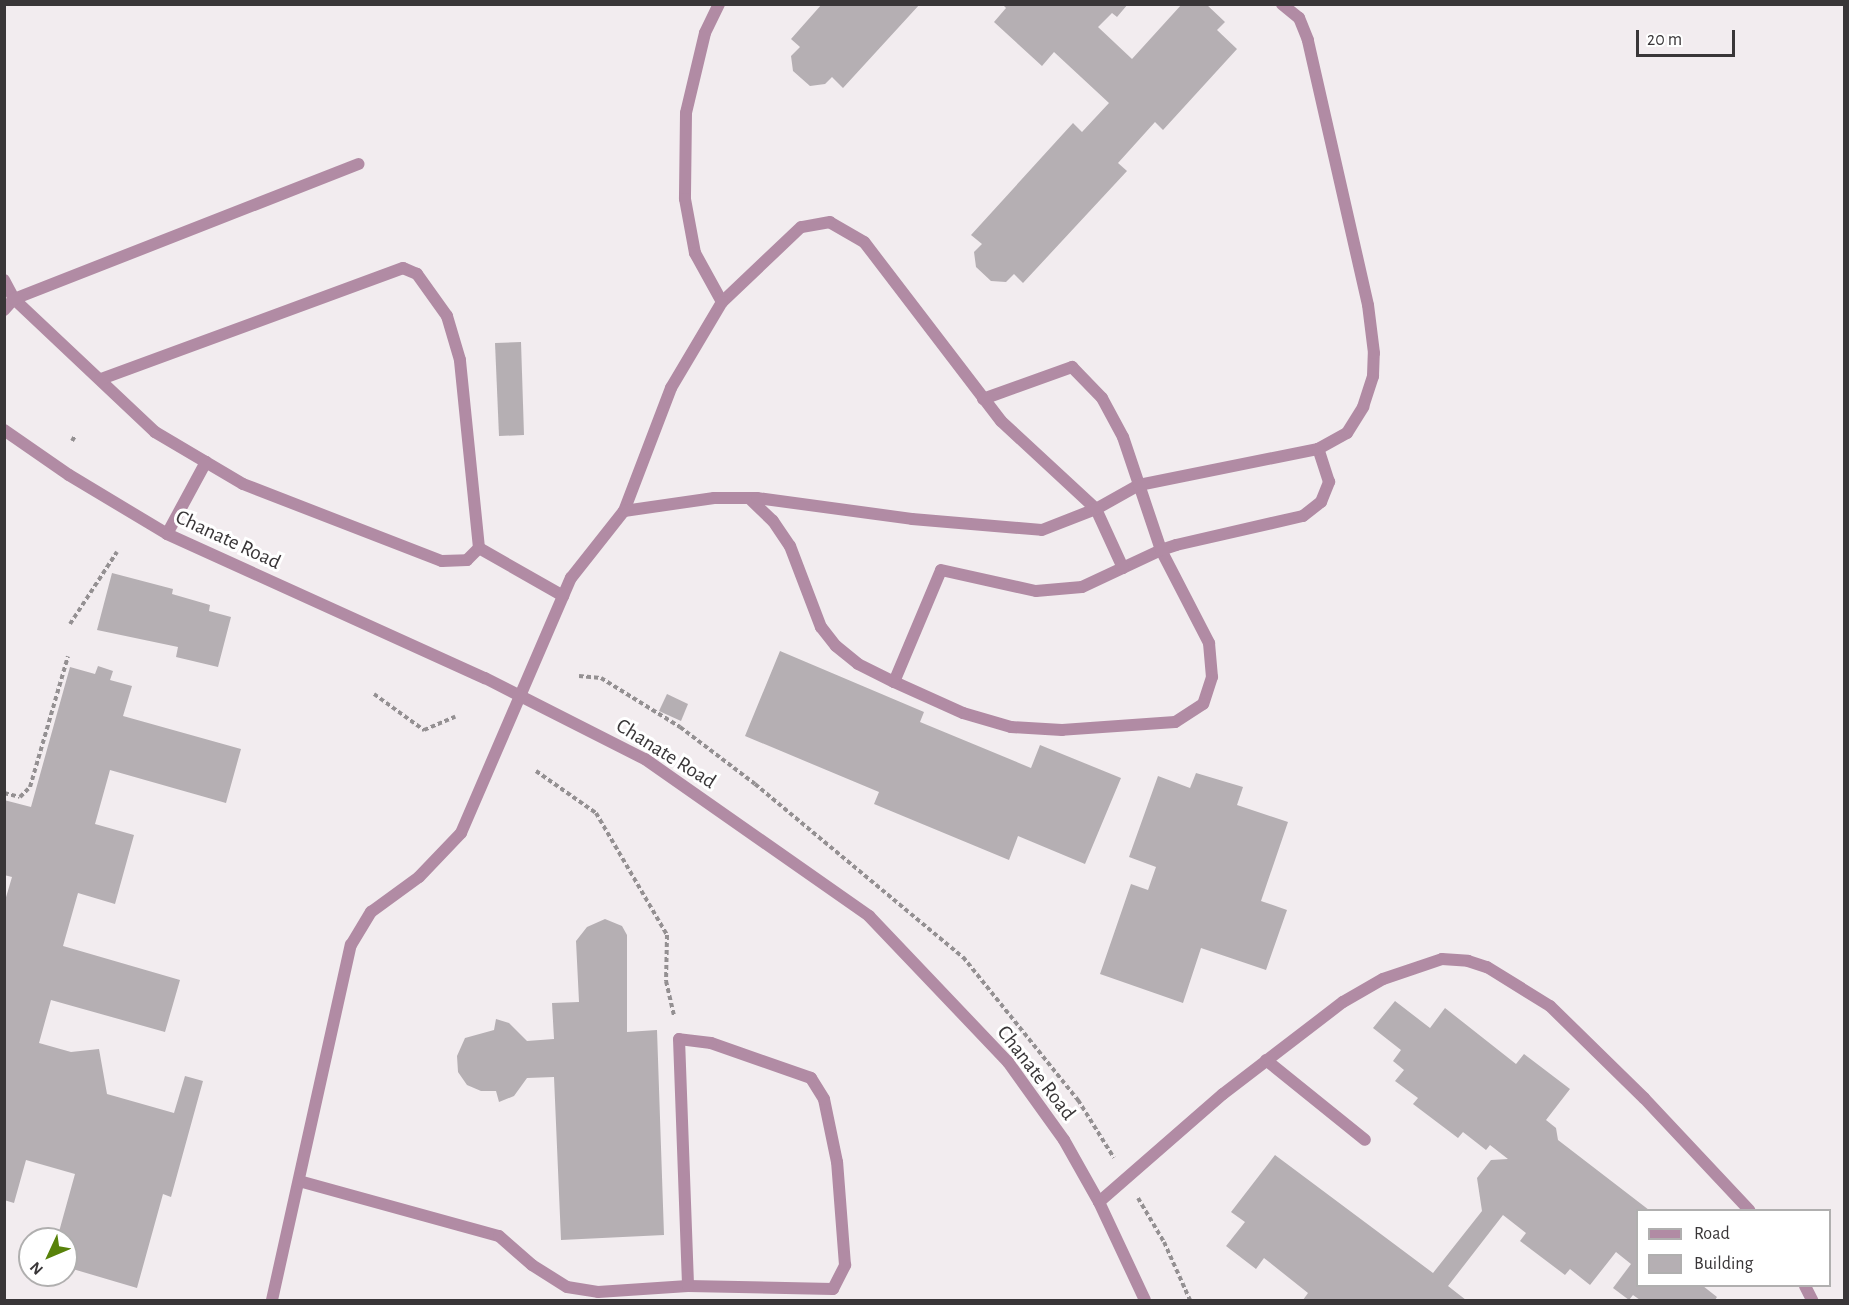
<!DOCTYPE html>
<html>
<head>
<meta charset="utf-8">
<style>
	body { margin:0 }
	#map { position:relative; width:1849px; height:1305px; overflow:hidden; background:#f2ecef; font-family:"Alegreya Sans",sans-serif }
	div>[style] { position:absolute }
	.building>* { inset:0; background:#b5afb3 }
	.path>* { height:4px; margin-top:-2px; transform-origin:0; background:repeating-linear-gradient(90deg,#949092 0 4.5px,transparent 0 7.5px) }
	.service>* { height:12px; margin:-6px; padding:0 6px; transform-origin:6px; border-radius:6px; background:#b18ba4 }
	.tertiary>* { height:12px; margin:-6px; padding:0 6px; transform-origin:6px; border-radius:6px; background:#b18ba4 }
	span { translate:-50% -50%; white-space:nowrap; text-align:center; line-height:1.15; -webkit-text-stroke:6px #fff; paint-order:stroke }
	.street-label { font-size:21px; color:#393638 }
	.frame { position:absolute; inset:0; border:6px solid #393638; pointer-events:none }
	.legend { position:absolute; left:1636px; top:1209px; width:195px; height:78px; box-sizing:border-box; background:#fff; border:2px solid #b0afaf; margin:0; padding:8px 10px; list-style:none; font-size:18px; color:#393638 }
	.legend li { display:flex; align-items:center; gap:12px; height:30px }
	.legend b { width:30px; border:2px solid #b0afaf }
	.north { position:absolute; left:18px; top:1227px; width:60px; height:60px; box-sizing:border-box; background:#fff; border:2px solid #b0afaf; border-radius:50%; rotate:226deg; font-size:16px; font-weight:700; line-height:24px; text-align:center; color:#393638 }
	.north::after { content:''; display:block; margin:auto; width:21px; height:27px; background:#58820a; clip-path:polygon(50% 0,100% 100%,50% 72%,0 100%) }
	.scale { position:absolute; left:1636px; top:30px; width:99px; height:27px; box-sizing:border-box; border:3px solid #393638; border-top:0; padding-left:8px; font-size:18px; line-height:21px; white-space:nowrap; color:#393638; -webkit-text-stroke:4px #fff; paint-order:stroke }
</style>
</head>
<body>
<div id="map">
	<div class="building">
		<div style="clip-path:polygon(822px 4px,920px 4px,843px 88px,832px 77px,825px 84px,810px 86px,793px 71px,791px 56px,800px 47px,791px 39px)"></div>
		<div style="clip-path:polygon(1002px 4px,1128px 4px,1117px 17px,1112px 13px,1098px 27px,1132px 59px,1182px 4px,1206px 4px,1225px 22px,1217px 30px,1237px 49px,1163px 130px,1155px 122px,1118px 163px,1127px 171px,1023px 283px,1014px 274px,1006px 282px,991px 281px,976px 267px,974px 252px,982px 244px,971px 235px,1073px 123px,1082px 132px,1109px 103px,1054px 52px,1042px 66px,994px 22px,1006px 8px)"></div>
		<div style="clip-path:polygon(521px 342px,524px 435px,499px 436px,495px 343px)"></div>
		<div style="clip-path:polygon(112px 573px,173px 589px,172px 594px,210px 605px,209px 611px,231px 617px,218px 667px,176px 657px,178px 647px,97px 630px)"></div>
		<div style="clip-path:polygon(780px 651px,924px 712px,920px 722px,1031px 768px,1040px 745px,1121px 778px,1085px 864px,1018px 836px,1009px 860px,874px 804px,879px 792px,745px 736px)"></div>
		<div style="clip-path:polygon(98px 666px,113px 671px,110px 680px,132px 686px,123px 716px,241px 749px,226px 803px,110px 770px,95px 824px,134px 835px,115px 904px,78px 893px,63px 946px,180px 980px,165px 1032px,51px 1000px,39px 1043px,71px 1052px,99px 1049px,107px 1094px,174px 1113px,185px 1076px,203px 1081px,171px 1197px,163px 1194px,137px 1288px,66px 1267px,66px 1239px,57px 1239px,75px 1174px,26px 1160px,14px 1203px,4px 1200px,4px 904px,12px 877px,4px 875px,4px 800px,31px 807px,70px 667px,95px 674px)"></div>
		<div style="clip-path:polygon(667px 694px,688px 704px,681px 721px,659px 711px)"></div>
		<div style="clip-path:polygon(1196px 773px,1243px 787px,1237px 805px,1288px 822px,1261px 901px,1287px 910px,1266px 970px,1201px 948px,1183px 1003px,1100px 974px,1131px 884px,1148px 890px,1156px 867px,1129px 857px,1158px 776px,1190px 788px)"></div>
		<div style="clip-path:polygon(605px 919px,622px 926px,627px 935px,627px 1032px,657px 1030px,664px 1235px,561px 1240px,554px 1077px,527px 1078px,514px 1096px,499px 1102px,496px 1091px,481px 1091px,467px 1085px,458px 1072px,457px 1056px,465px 1038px,494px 1030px,496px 1019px,509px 1023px,527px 1041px,554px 1039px,552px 1003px,579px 1002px,576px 941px,587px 927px)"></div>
		<div style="clip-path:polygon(1395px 1001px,1430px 1028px,1445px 1008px,1516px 1064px,1524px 1054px,1570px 1089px,1546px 1120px,1556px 1128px,1558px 1140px,1649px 1210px,1638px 1210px,1638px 1286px,1703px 1286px,1717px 1297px,1715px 1300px,1640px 1300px,1633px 1295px,1629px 1300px,1613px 1288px,1631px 1264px,1616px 1252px,1590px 1285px,1570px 1269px,1565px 1275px,1520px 1241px,1526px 1233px,1503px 1215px,1448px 1286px,1466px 1300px,1303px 1300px,1308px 1293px,1264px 1258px,1256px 1269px,1226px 1246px,1245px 1222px,1231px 1212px,1275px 1155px,1433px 1273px,1482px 1211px,1477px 1178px,1491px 1160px,1508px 1159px,1490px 1145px,1486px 1150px,1463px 1132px,1458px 1138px,1413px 1104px,1418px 1098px,1395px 1081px,1404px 1070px,1393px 1061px,1401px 1050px,1373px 1028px)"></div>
	</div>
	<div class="path">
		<div style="left:72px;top:441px;width:6px;rotate:-59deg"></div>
		<div style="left:70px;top:624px;width:86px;rotate:-56.9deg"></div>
		<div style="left:579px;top:676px;width:22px;rotate:5deg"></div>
		<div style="left:601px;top:678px;width:93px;rotate:31.8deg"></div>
		<div style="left:680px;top:727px;width:94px;rotate:37.2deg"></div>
		<div style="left:755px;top:784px;width:271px;rotate:39.8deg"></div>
		<div style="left:963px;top:957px;width:184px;rotate:51.2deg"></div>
		<div style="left:1078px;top:1100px;width:68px;rotate:58.2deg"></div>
		<div style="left:374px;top:694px;width:62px;rotate:35.8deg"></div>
		<div style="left:424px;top:730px;width:34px;rotate:-23deg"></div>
		<div style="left:536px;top:771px;width:73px;rotate:35deg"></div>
		<div style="left:596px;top:813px;width:141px;rotate:59.8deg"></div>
		<div style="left:667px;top:935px;width:46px;rotate:91.2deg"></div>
		<div style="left:666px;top:981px;width:37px;rotate:77deg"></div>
		<div style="left:4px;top:793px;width:16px;rotate:14deg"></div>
		<div style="left:20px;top:797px;width:14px;rotate:-45deg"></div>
		<div style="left:30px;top:787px;width:136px;rotate:-73.8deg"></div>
		<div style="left:1138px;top:1198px;width:51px;rotate:59.4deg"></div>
		<div style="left:1164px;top:1242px;width:64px;rotate:65.9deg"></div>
	</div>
	<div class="service">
		<div style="left:719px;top:4px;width:32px;rotate:116deg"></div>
		<div style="left:705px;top:33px;width:82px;rotate:103.4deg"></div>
		<div style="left:686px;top:113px;width:86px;rotate:90.7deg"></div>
		<div style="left:685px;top:199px;width:55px;rotate:79.5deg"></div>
		<div style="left:695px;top:253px;width:56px;rotate:61.1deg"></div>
		<div style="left:4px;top:280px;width:21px;rotate:62deg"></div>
		<div style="left:14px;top:299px;width:194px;rotate:43.3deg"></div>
		<div style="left:155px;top:432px;width:102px;rotate:30.6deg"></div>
		<div style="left:243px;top:484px;width:213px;rotate:21.2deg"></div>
		<div style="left:442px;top:561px;width:25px;rotate:-2deg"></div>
		<div style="left:467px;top:560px;width:17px;rotate:-45deg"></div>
		<div style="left:479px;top:548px;width:189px;rotate:-95.8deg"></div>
		<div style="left:460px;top:360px;width:46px;rotate:-106.5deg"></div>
		<div style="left:447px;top:316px;width:52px;rotate:-125.5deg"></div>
		<div style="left:417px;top:274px;width:15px;rotate:-157deg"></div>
		<div style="left:403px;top:268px;width:322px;rotate:159.8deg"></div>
		<div style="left:4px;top:310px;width:15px;rotate:-48deg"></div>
		<div style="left:14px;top:299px;width:370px;rotate:-21.4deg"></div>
		<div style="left:983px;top:399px;width:95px;rotate:-19.8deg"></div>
		<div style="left:1072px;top:367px;width:43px;rotate:45.9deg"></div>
		<div style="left:1102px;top:398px;width:44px;rotate:61.7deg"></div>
		<div style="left:1123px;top:437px;width:119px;rotate:71.4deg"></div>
		<div style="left:1161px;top:550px;width:105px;rotate:62.7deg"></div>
		<div style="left:1209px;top:643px;width:34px;rotate:85deg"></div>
		<div style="left:1212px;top:677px;width:28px;rotate:108deg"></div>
		<div style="left:1203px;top:704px;width:33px;rotate:147deg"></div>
		<div style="left:1175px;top:722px;width:113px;rotate:176deg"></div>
		<div style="left:1062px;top:730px;width:51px;rotate:-176.6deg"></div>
		<div style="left:1011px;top:727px;width:50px;rotate:-163.7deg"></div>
		<div style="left:963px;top:713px;width:76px;rotate:-155.8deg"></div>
		<div style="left:894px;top:682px;width:121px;rotate:-67.2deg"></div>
		<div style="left:941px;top:570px;width:97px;rotate:12.5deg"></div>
		<div style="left:1036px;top:591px;width:46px;rotate:-5deg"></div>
		<div style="left:1082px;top:587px;width:87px;rotate:-25.1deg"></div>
		<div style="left:1161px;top:550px;width:16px;rotate:-18deg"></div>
		<div style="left:1176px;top:545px;width:130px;rotate:-12.9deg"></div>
		<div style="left:1303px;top:516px;width:23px;rotate:-38deg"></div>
		<div style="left:1321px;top:502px;width:22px;rotate:-68deg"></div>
		<div style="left:1329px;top:482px;width:35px;rotate:-108deg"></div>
		<div style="left:749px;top:498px;width:33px;rotate:44deg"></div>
		<div style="left:773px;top:521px;width:30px;rotate:56deg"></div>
		<div style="left:790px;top:546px;width:87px;rotate:69.1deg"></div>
		<div style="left:821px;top:627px;width:24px;rotate:52deg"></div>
		<div style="left:836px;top:646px;width:28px;rotate:39deg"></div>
		<div style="left:858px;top:664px;width:40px;rotate:26.6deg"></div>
		<div style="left:167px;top:534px;width:82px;rotate:-61.6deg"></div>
		<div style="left:479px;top:548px;width:97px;rotate:29.7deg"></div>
		<div style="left:1123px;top:568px;width:65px;rotate:-114.6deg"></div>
		<div style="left:1096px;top:509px;width:129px;rotate:-137.2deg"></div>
		<div style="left:1001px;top:421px;width:225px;rotate:-127.4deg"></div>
		<div style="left:864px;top:242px;width:39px;rotate:-150deg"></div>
		<div style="left:830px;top:222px;width:29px;rotate:170deg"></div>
		<div style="left:801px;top:227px;width:109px;rotate:136.5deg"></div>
		<div style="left:722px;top:302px;width:100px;rotate:120.7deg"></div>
		<div style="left:671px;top:388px;width:132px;rotate:110.9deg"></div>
		<div style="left:624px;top:511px;width:91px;rotate:-8.2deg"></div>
		<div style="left:714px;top:498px;width:43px"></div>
		<div style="left:757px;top:498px;width:156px;rotate:7.7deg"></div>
		<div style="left:912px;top:519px;width:130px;rotate:4.8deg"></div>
		<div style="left:1042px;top:530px;width:58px;rotate:-21.3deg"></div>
		<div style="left:1096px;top:509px;width:49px;rotate:-29.2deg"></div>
		<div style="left:1139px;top:485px;width:183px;rotate:-11.4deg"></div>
		<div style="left:1318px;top:449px;width:33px;rotate:-29deg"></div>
		<div style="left:1347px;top:433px;width:31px;rotate:-58deg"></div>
		<div style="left:1363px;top:407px;width:33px;rotate:-72deg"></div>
		<div style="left:1373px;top:376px;width:23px;rotate:-88deg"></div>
		<div style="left:1374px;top:353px;width:48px;rotate:-97.1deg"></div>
		<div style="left:1368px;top:305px;width:272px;rotate:-102.8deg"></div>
		<div style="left:1308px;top:40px;width:24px;rotate:-112deg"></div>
		<div style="left:1299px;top:18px;width:22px;rotate:-141deg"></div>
		<div style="left:1266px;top:1060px;width:127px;rotate:38.9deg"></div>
		<div style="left:299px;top:1181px;width:207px;rotate:15.4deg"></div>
		<div style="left:499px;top:1236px;width:44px;rotate:41.3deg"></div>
		<div style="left:532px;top:1265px;width:41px;rotate:32.2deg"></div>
		<div style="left:567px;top:1287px;width:31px;rotate:9deg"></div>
		<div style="left:598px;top:1292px;width:90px;rotate:-3.8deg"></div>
		<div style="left:688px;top:1286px;width:145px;rotate:1.2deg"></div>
		<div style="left:833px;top:1289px;width:27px;rotate:-63deg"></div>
		<div style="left:845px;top:1265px;width:103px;rotate:-94.4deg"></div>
		<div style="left:837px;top:1162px;width:64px;rotate:-101.7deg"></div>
		<div style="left:824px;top:1099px;width:25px;rotate:-122deg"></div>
		<div style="left:811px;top:1078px;width:106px;rotate:-160.7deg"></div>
		<div style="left:711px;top:1043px;width:32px;rotate:-173deg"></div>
		<div style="left:679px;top:1039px;width:247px;rotate:87.9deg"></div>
		<div style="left:1099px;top:1202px;width:164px;rotate:-41.1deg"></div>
		<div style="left:1223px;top:1094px;width:151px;rotate:-37.5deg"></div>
		<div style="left:1343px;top:1002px;width:46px;rotate:-29.9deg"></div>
		<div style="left:1383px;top:979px;width:62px;rotate:-18.7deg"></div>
		<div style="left:1442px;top:959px;width:26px;rotate:4deg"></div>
		<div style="left:1468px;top:961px;width:20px;rotate:18deg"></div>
		<div style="left:1487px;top:967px;width:74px;rotate:31.8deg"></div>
		<div style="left:1550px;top:1006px;width:132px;rotate:44.4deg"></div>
		<div style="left:1644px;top:1098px;width:154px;rotate:46.8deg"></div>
		<div style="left:1805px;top:1286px;width:16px;rotate:63deg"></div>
		<div style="left:272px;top:1300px;width:364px;rotate:-77.5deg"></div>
		<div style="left:351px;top:945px;width:39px;rotate:-59deg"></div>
		<div style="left:371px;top:912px;width:59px;rotate:-36.1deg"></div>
		<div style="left:419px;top:877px;width:61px;rotate:-46.3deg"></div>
		<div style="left:461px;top:833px;width:278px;rotate:-66.7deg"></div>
		<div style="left:571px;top:578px;width:85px;rotate:-51.7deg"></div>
	</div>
	<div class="tertiary">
		<div style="left:4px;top:430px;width:79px;rotate:34.7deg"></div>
		<div style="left:69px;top:475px;width:114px;rotate:31deg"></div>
		<div style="left:167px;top:534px;width:349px;rotate:24.4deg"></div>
		<div style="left:485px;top:678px;width:179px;rotate:26.9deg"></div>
		<div style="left:645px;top:759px;width:274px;rotate:35deg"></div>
		<div style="left:869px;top:916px;width:202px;rotate:46.4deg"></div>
		<div style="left:1008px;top:1062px;width:96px;rotate:54.3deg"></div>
		<div style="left:1064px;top:1140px;width:71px;rotate:60.6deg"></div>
		<div style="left:1099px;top:1202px;width:108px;rotate:64.9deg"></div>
	</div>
	<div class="street-label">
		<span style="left:228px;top:540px;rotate:25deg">Chanate Road</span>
		<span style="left:666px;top:754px;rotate:32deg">Chanate Road</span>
		<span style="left:1036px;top:1073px;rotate:52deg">Chanate Road</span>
	</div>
	<div class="frame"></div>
	<ul class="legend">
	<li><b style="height:8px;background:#b18ba4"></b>Road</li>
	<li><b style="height:16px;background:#b5afb3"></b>Building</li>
	</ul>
	<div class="north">N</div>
	<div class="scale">20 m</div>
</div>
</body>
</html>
